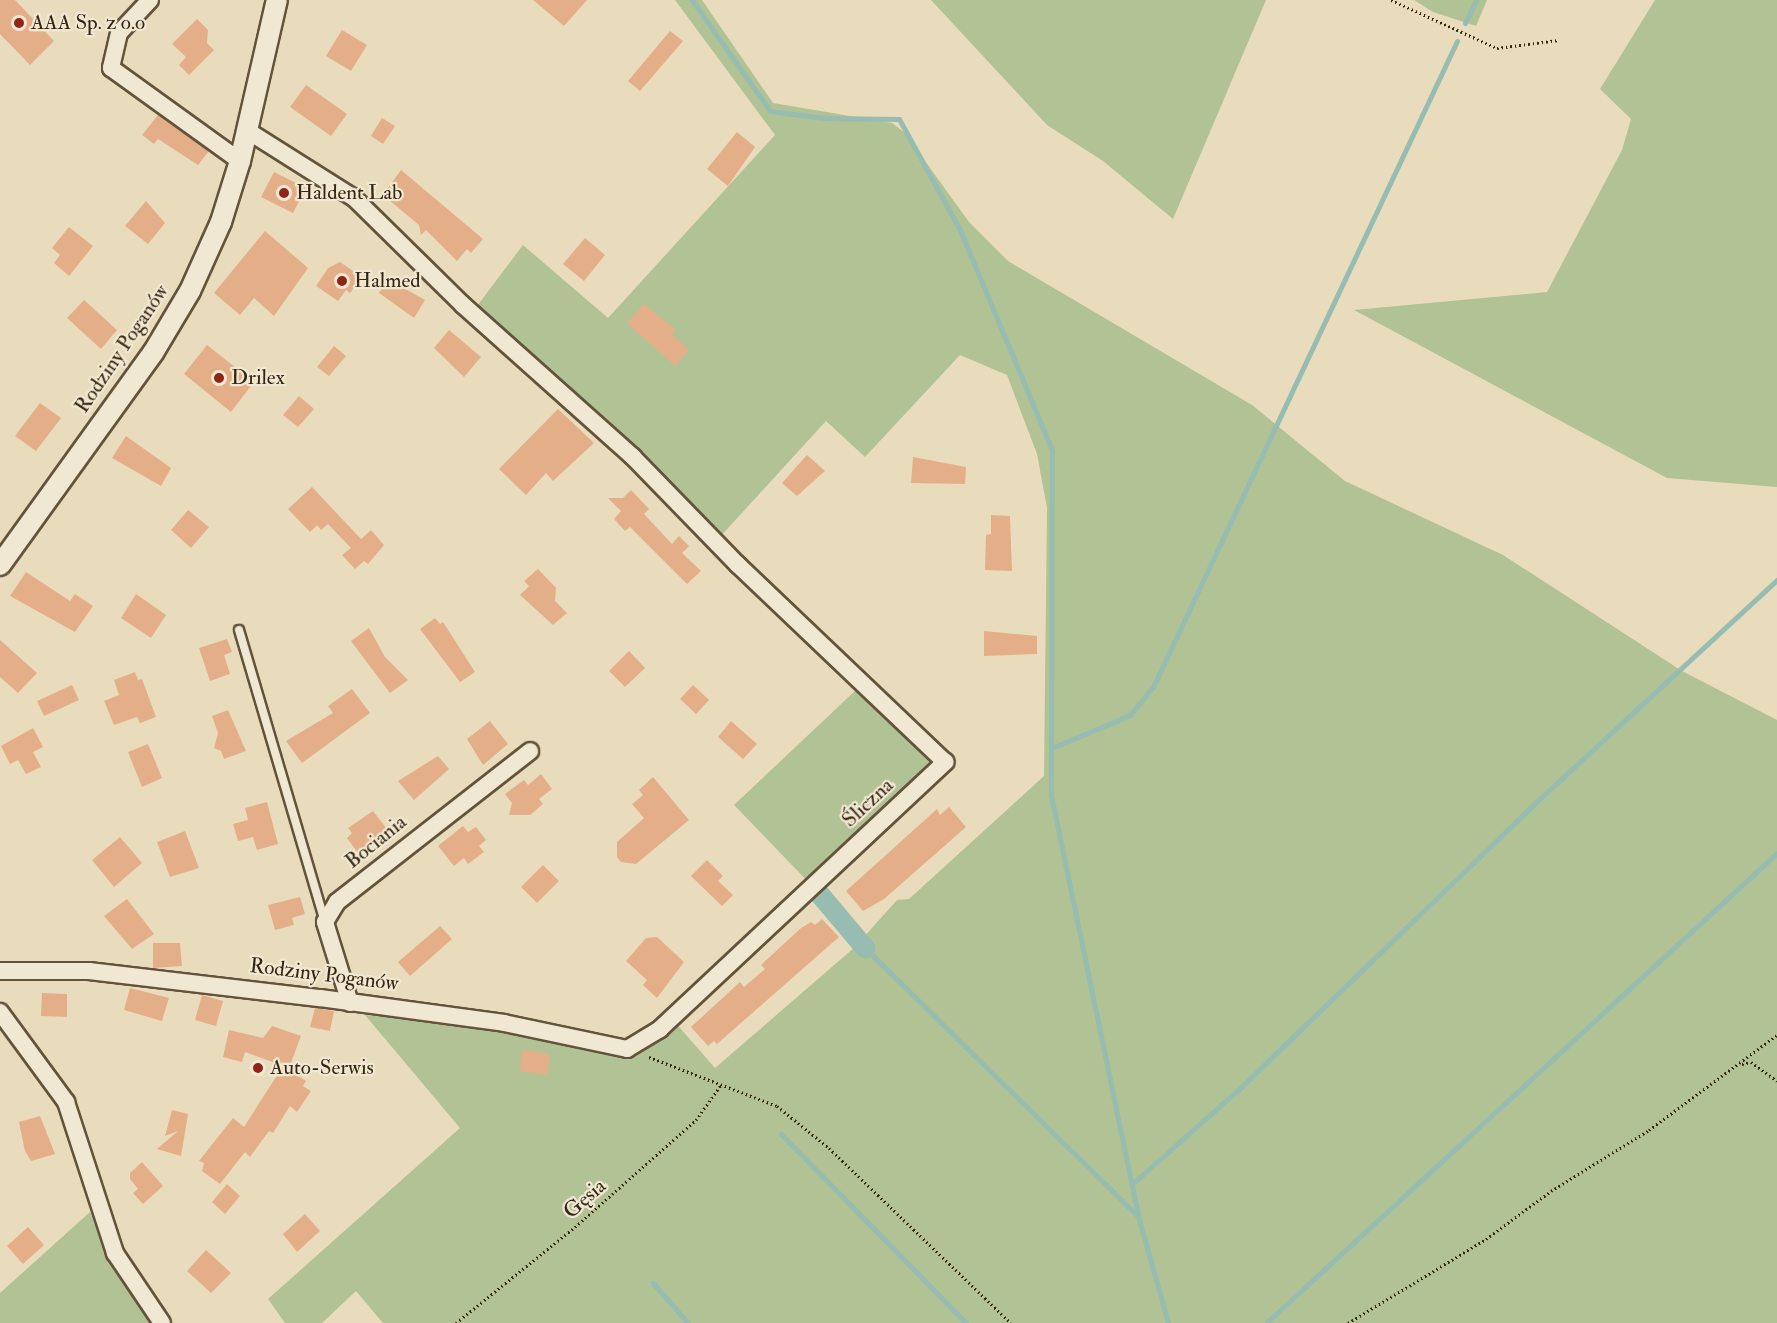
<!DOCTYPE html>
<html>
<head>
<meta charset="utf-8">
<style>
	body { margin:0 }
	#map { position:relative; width:1777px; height:1323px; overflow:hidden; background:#e9dcbc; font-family:"IM FELL Double Pica",serif }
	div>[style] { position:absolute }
	.green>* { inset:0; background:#b1c294 }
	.stream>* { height:5px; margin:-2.5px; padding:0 2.5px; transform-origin:2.5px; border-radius:2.5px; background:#97bcb1 }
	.canal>* { height:20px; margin:-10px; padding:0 10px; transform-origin:10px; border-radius:10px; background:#97bcb1 }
	.building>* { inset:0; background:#e4af88 }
	.path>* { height:3px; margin-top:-1.5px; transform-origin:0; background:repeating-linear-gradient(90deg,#362510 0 1.5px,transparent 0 4.5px) }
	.roads { filter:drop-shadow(2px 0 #63533b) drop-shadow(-2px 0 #63533b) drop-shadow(0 2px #63533b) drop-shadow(0 -2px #63533b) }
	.service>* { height:8px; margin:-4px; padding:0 4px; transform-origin:4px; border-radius:4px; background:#f1e8d3 }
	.minor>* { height:16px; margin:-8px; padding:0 8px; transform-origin:8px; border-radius:8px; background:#f1e8d3 }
	.tertiary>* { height:20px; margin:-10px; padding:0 10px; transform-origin:10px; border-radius:10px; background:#f1e8d3 }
	.dots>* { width:16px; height:16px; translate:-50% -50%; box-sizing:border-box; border:3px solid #f1e8d3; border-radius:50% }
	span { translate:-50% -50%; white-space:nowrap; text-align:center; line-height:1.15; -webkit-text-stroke:4.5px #f1e8d3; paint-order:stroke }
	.poi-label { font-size:21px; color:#362510 }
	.left { translate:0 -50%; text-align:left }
	.street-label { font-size:21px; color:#362510 }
</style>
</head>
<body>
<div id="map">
	<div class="green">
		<div style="clip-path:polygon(675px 0,702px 0,773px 103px,892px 123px,904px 132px,969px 222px,1008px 261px,1252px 405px,1345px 481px,1503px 555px,1682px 671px,1777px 720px,1777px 1323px,383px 1323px,356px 1291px,322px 1323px,285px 1323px,268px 1299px,460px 1128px,365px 1015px,503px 1029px,632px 1055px,674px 1021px,715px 1068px,855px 947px,897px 900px,909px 899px,1044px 776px,1047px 508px,1037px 454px,1007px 375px,960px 355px,865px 457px,826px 421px,719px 538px,477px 306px,523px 245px,608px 318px,775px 135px)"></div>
		<div style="clip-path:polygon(931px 0,1266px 0,1173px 219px,1103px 161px,1047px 125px)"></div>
		<div style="clip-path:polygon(1414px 0,1487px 0,1476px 26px,1433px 12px)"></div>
		<div style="clip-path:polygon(1655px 0,1777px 0,1777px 487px,1667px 478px,1354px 310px,1547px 292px,1622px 150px,1631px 119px,1600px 89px)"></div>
		<div style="clip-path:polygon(856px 690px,944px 777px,817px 891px,734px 805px)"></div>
		<div style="clip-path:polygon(90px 1212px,113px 1263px,158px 1323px,0 1323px,0 1293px)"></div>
	</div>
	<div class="stream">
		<div style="left:692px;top:0;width:136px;rotate:54.9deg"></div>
		<div style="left:770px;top:111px;width:55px;rotate:7.3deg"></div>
		<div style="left:825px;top:118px;width:74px;rotate:0.8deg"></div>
		<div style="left:899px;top:119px;width:127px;rotate:61.2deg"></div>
		<div style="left:960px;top:230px;width:238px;rotate:67.3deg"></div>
		<div style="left:1052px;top:450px;width:345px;rotate:90.2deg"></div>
		<div style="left:1051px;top:795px;width:430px;rotate:78.3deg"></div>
		<div style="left:1138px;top:1216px;width:111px;rotate:74.3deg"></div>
		<div style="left:1465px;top:23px;width:25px;rotate:-64deg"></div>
		<div style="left:1052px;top:748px;width:85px;rotate:-22.9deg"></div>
		<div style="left:1130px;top:715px;width:36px;rotate:-51deg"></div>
		<div style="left:1153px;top:687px;width:714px;rotate:-64.8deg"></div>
		<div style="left:865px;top:948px;width:383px;rotate:44.5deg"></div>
		<div style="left:781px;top:1134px;width:264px;rotate:45.6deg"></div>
		<div style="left:1132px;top:1184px;width:142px;rotate:-41.6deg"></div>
		<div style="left:1238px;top:1090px;width:410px;rotate:-44deg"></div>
		<div style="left:1533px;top:805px;width:332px;rotate:-42.7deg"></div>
		<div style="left:653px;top:1283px;width:53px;rotate:48.8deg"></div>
		<div style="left:1266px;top:1323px;width:694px;rotate:-42.61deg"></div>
	</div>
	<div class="canal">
		<div style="left:817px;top:891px;width:75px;rotate:49.9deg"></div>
	</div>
	<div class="building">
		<div style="clip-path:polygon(0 0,15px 0,54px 41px,30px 65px,0 34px)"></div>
		<div style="clip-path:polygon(533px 0,587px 0,564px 26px)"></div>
		<div style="clip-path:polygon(197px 19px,208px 30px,207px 43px,214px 50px,189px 75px,179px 65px,186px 57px,172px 44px)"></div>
		<div style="clip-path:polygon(342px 30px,367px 45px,351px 71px,326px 56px)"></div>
		<div style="clip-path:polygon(670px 31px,683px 41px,640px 91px,628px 81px)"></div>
		<div style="clip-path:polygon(306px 85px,347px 114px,331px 136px,290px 107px)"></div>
		<div style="clip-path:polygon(158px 115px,209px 151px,198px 165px,158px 139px,154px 144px,142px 135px)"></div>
		<div style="clip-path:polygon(382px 118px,395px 126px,383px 144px,371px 136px)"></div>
		<div style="clip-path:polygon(737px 132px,755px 147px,728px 186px,707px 169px)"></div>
		<div style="clip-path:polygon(401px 170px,483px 239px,471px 253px,467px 249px,457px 261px,426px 230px,421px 235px,419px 225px,383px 195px)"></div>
		<div style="clip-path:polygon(274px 172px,306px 188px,293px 213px,261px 197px)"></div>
		<div style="clip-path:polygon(146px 201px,165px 223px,148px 244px,125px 226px)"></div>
		<div style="clip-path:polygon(69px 227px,93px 246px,69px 276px,54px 263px,60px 255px,52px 248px)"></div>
		<div style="clip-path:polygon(265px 231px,308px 268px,274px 316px,254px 298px,240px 315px,214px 293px)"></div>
		<div style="clip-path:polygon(585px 238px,605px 255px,584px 281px,563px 264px)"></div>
		<div style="clip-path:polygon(340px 262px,362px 277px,350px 293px,346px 290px,338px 301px,316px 286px,328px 268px)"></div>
		<div style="clip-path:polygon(388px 279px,425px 300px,414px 318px,379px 293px)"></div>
		<div style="clip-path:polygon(84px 300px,117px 330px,101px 349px,67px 318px)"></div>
		<div style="clip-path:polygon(644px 304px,676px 330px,672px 335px,689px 350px,675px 366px,627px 323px)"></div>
		<div style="clip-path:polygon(449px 330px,481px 357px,464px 377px,434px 348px)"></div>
		<div style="clip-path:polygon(207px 345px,254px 382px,231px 412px,184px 374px)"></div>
		<div style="clip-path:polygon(334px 346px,346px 356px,329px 376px,317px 367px)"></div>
		<div style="clip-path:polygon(299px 396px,314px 409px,298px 427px,283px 415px)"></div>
		<div style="clip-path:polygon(40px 403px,61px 418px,36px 451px,15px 436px)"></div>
		<div style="clip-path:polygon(558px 409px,594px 443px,553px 481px,546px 473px,526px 495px,499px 469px)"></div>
		<div style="clip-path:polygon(126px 436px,171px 468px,161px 486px,112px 458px)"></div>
		<div style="clip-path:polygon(807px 455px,825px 471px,797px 496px,782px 483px)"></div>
		<div style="clip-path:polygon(913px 457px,966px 467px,965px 484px,911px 483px)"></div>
		<div style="clip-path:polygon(312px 487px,361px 539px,371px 530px,384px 545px,368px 564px,364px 561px,355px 569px,342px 555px,351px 548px,328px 524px,321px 530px,317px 525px,310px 532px,288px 509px)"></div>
		<div style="clip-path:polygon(631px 490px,649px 509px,644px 514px,672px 544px,679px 536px,689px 546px,682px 553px,701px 571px,687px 584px,630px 527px,625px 531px,614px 519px,621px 511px,608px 498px,623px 498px)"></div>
		<div style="clip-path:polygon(188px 510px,209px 527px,191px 548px,171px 530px)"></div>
		<div style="clip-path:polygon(991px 515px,1010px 516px,1012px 571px,985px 570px,986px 535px,991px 534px)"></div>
		<div style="clip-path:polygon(538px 569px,556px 588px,555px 601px,567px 613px,553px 625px,520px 595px,529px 586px,524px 581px)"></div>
		<div style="clip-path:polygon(26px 572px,70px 601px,75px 594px,93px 606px,75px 632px,10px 596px)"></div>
		<div style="clip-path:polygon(136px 594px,166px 615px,151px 638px,121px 618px)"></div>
		<div style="clip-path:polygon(435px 618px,440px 624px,443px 622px,475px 672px,460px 682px,420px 629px)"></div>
		<div style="clip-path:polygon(369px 628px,385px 657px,408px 680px,390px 693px,351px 641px)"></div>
		<div style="clip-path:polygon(984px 631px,1037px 636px,1037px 654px,984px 656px)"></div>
		<div style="clip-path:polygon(227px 639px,232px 652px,224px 655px,230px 674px,210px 681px,199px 648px)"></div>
		<div style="clip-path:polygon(0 640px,37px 673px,18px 693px,0 677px)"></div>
		<div style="clip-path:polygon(629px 651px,645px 668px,625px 687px,609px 671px)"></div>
		<div style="clip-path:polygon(135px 672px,138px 680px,142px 679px,156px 717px,140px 723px,137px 717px,114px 725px,104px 701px,119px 695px,114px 680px)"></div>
		<div style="clip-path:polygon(72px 685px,79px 700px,44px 716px,37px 701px)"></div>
		<div style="clip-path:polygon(693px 685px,709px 700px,696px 714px,680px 699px)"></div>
		<div style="clip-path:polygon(352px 689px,370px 713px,302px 763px,286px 741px,333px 713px,328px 706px)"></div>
		<div style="clip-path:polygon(228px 710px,246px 751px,224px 759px,221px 751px,214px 748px,218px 733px,212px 716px)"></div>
		<div style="clip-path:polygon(490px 721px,508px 744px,483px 765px,467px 739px)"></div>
		<div style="clip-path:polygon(731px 721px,757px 744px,743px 759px,718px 737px)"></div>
		<div style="clip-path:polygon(33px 728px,43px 747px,33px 752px,41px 767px,26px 774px,18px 760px,10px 764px,1px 746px)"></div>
		<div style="clip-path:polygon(148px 744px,162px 778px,142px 787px,128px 752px)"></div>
		<div style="clip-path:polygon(438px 756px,449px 769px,414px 800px,398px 781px)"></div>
		<div style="clip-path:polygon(541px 774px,552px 789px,539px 799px,543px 804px,530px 815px,509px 815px,512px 803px,505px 794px,524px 780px,528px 785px)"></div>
		<div style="clip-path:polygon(653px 777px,689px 820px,636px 864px,621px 862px,617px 857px,617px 842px,644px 818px,632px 804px,643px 795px,639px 790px)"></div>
		<div style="clip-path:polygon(267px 802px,278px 844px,257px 850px,253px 837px,238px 841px,233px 824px,248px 820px,245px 808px)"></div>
		<div style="clip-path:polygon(949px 807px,966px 827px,884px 899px,863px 911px,846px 891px,937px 809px,940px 815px)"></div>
		<div style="clip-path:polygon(373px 811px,387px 829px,358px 853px,347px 838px,352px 833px,348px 828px)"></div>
		<div style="clip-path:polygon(463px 826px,468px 832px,476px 827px,486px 840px,479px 846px,484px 852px,468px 864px,464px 858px,454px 866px,438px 846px)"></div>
		<div style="clip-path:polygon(185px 831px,199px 868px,170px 877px,157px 842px)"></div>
		<div style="clip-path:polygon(120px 837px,142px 863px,114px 887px,92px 860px)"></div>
		<div style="clip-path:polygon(707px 860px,723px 876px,718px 881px,733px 895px,722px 906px,691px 876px)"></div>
		<div style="clip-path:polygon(543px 865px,559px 881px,537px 903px,521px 887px)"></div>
		<div style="clip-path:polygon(300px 897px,305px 914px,292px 918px,294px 925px,275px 930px,268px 905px)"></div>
		<div style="clip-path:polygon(127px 899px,154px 934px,132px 949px,104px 916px)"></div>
		<div style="clip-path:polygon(822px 919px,839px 937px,717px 1044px,714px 1041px,708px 1046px,691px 1027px,740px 982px,744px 987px,765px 969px,761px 965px,801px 928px,811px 922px,815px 925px)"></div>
		<div style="clip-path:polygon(440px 926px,452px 939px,410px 976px,398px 962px)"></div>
		<div style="clip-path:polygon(657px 937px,684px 962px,657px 998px,643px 985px,647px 980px,626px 961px,646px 938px)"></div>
		<div style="clip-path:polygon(153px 943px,180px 943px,182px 966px,153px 968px)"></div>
		<div style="clip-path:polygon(130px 988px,169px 998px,162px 1021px,124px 1010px)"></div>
		<div style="clip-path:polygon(42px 993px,67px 994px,67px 1017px,41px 1016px)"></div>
		<div style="clip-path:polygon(202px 995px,223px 1001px,216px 1026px,195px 1020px)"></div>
		<div style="clip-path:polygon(315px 1008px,334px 1011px,330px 1031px,310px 1027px)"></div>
		<div style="clip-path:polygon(272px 1026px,301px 1036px,289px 1068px,245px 1052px,242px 1062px,223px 1057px,229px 1030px,263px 1038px)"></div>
		<div style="clip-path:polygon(522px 1050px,550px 1054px,547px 1075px,520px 1071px)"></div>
		<div style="clip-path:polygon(283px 1066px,306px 1081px,303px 1086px,311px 1091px,297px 1112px,290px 1106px,273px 1133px,269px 1131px,250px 1157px,245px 1152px,220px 1184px,202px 1171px,204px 1163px,199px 1161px,233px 1118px,244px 1127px)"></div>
		<div style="clip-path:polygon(172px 1110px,188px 1114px,181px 1156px,157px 1149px,178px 1131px,165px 1136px)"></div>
		<div style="clip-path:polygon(40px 1116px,55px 1154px,31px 1161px,25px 1151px,19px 1122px)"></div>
		<div style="clip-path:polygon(142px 1162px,163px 1186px,143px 1204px,133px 1193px,138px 1189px,130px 1179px,130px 1173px)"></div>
		<div style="clip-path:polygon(227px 1184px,240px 1196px,225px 1214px,212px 1202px)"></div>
		<div style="clip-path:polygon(305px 1214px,320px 1231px,297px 1252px,283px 1234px)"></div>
		<div style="clip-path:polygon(28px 1227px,44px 1245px,23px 1264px,7px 1246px)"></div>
		<div style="clip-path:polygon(206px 1250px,231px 1273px,211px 1293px,187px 1271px)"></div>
	</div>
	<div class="path">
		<div style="left:1391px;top:0;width:116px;rotate:24.4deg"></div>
		<div style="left:1497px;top:48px;width:62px;rotate:-7.5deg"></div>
		<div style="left:649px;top:1057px;width:137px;rotate:20.9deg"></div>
		<div style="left:777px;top:1106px;width:67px;rotate:38.9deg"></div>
		<div style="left:829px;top:1148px;width:252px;rotate:43.9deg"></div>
		<div style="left:1742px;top:1064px;width:9px;rotate:-13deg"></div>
		<div style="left:1751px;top:1062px;width:32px;rotate:36deg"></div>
		<div style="left:456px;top:1323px;width:153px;rotate:-38.9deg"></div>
		<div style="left:575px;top:1227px;width:162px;rotate:-41.5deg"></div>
		<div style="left:696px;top:1120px;width:43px;rotate:-54.5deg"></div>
		<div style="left:1348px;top:1323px;width:162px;rotate:-31.3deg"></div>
		<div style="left:1486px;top:1239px;width:81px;rotate:-36.4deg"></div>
		<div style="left:1551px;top:1191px;width:115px;rotate:-31.9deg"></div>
		<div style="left:1649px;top:1130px;width:159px;rotate:-36.6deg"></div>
	</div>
	<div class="roads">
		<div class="service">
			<div style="left:239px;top:630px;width:304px;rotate:73.6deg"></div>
		</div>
		<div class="minor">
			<div style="left:150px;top:0;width:45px;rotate:133.2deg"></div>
			<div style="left:119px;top:33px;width:36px;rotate:103deg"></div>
			<div style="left:111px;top:68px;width:159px;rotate:35.8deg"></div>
			<div style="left:0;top:971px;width:89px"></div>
			<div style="left:89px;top:971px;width:233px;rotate:6.7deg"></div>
			<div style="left:320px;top:998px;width:186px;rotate:7.7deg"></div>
			<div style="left:504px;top:1023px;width:126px;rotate:11.9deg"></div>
			<div style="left:627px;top:1049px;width:39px;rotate:-31deg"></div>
			<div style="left:660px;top:1029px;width:391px;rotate:-43.1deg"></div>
			<div style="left:945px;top:762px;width:286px;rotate:-136.4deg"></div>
			<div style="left:738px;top:565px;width:151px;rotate:-134.2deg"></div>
			<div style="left:633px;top:457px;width:228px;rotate:-138.2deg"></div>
			<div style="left:463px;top:305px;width:153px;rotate:-135.5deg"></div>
			<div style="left:354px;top:198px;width:125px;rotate:-147.7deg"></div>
			<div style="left:350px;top:1003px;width:85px;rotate:-107.2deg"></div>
			<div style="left:325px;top:922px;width:23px;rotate:-59deg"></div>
			<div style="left:337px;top:902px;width:245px;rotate:-38deg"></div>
			<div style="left:0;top:1012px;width:112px;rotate:53.7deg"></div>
			<div style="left:66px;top:1102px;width:159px;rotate:72deg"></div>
			<div style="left:115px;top:1253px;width:84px;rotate:56.1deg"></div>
		</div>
		<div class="tertiary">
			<div style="left:0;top:565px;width:261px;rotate:-54.2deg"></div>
			<div style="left:153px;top:353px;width:72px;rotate:-59.2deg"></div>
			<div style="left:190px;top:291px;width:76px;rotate:-65.8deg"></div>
			<div style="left:221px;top:222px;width:64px;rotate:-72.7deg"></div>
			<div style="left:240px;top:161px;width:165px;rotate:-77.1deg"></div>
		</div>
	</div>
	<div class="dots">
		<div style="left:19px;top:23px;background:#8f2418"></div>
		<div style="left:284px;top:193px;background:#8f2418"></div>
		<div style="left:342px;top:281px;background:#8f2418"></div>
		<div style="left:219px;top:378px;background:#8f2418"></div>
		<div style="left:258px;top:1068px;background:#8f2418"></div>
	</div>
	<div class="poi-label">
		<span class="left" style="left:31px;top:23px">AAA Sp. z o.o</span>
		<span class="left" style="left:296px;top:193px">Haldent Lab</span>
		<span class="left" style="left:354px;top:281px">Halmed</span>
		<span class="left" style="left:231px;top:378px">Drilex</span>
		<span class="left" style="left:270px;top:1068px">Auto-Serwis</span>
	</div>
	<div class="street-label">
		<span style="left:122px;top:349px;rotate:-56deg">Rodziny Poganów</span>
		<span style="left:868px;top:803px;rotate:-43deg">Śliczna</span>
		<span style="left:376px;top:842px;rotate:-39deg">Bociania</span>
		<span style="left:324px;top:975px;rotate:7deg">Rodziny Poganów</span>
		<span style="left:585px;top:1199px;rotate:-41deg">Gęsia</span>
	</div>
</div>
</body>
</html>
